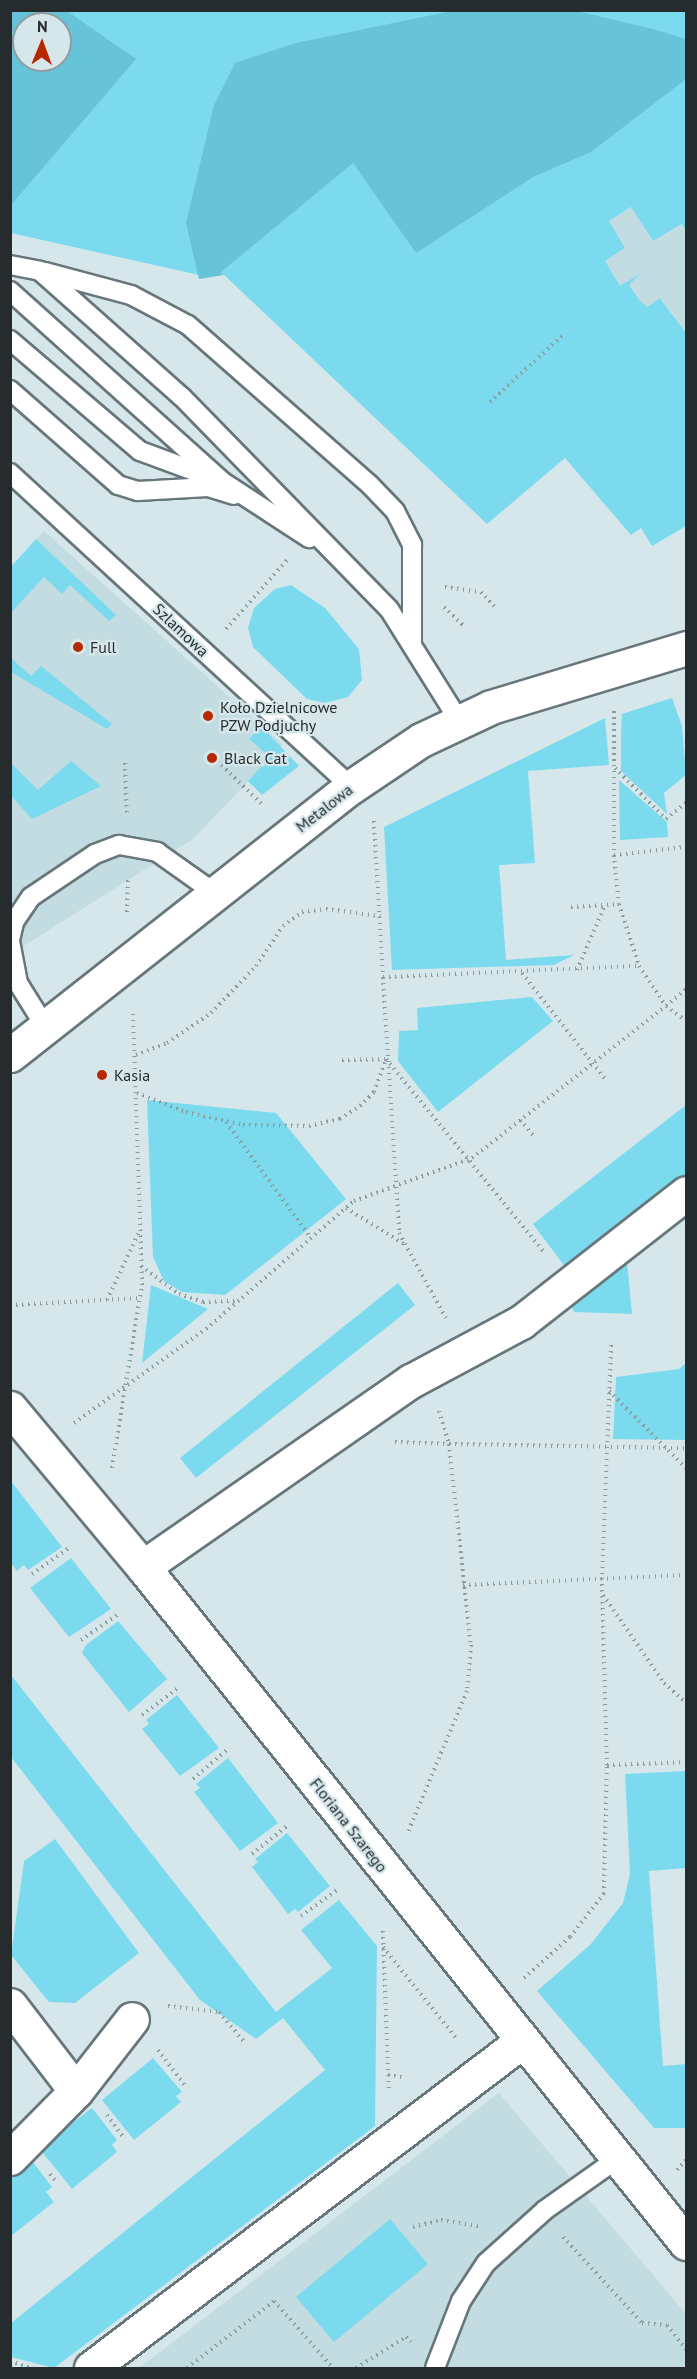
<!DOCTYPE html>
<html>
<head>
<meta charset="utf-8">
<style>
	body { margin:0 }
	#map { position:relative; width:697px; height:2379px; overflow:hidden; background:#d6e7eb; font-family:"PT Sans",sans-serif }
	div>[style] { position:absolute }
	.built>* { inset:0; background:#c2dce2 }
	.green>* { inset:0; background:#7cdaef }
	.forest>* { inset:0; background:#66c3d8 }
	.path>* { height:4px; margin-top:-2px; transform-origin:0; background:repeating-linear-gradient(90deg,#8e9b9d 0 1.5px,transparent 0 6px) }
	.roads { filter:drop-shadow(2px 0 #67767a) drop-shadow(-2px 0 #67767a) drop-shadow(0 2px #67767a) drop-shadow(0 -2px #67767a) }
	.lane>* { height:18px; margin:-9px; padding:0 9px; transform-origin:9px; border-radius:9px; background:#fff }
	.street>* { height:33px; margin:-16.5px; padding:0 16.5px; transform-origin:16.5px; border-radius:16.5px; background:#fff }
	.primary>* { height:33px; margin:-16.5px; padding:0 16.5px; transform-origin:16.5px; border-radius:16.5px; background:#fff }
	.dots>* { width:16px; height:16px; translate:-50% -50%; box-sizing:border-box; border:3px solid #d6e7eb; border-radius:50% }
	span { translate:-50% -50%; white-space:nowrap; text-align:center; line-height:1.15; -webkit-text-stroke:4.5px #d6e7eb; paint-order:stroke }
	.street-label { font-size:16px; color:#262c2d }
	.poi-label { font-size:16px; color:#262c2d }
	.left { translate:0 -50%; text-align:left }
	.frame { position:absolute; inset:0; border:12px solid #262c2d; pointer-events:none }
	.north { position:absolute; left:12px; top:12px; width:60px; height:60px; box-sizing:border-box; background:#d6e7eb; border:2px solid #909c9f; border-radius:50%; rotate:1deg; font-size:16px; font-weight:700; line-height:24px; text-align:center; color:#262c2d }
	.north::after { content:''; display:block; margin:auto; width:21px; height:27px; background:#b42900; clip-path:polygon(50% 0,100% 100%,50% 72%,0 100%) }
</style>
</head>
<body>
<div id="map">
	<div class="built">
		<div style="clip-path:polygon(632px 207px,653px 241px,683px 224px,686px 231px,686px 333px,661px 298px,646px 307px,640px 301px,629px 285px,641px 274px,620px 286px,604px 261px,625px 248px,609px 221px)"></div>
		<div style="clip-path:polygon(44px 531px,283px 745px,193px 839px,11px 954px,10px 567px)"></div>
		<div style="clip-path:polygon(499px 2093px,686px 2314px,686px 2368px,139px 2368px)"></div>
	</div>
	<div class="green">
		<div style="clip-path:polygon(evenodd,11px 11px,686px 11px,686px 231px,682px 224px,653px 241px,631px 207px,609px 221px,625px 248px,605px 261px,620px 286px,641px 273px,629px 285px,640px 301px,647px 307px,660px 298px,686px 333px,686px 526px,652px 546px,641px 528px,631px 535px,565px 458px,487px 524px,221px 272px,197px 268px,199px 275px,11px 233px,11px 11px,24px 24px,60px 24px,60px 60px,24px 60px,24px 24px)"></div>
		<div style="clip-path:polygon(36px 539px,116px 615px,109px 621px,70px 585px,62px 594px,44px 577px,11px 613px,11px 567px)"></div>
		<div style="clip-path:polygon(291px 585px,325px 608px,359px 649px,362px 680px,348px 697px,325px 703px,307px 699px,253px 647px,248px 628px,254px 608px,275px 589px)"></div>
		<div style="clip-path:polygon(10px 657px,31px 676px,41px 666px,112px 724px,107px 729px,11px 672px)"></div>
		<div style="clip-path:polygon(672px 698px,682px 726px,686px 775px,664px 793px,667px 814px,621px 771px,621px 733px,622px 714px)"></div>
		<div style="clip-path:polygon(605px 718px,609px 765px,528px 771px,535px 863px,499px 865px,506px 960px,574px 955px,554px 965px,392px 970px,384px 827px)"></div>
		<div style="clip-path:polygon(261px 726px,299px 766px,262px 795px,248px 781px,270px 757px,249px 739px)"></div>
		<div style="clip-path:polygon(71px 761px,101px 786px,32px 819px,11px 796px,11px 763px,38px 790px)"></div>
		<div style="clip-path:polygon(619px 780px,667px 822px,668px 837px,620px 840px)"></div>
		<div style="clip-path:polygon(532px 997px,553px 1021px,438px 1112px,398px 1061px,399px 1031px,418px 1030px,417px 1008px)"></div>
		<div style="clip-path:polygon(147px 1100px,276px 1113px,346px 1199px,225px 1295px,182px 1292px,164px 1281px,153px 1257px)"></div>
		<div style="clip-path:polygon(686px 1105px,686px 1175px,566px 1268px,533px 1224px)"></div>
		<div style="clip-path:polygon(627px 1262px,632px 1314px,574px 1312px,572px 1307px)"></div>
		<div style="clip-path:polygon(398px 1283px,415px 1305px,196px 1478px,180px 1458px)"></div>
		<div style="clip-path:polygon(151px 1285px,208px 1309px,142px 1363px)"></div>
		<div style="clip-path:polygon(686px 1363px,686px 1440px,613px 1439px,616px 1377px,679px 1369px)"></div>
		<div style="clip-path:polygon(11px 1481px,62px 1547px,28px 1570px,24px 1565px,17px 1571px,11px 1563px)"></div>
		<div style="clip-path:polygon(71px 1558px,111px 1609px,69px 1637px,30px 1588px)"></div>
		<div style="clip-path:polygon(118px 1621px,167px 1679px,129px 1712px,82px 1653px,86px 1645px)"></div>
		<div style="clip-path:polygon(11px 1675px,276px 2012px,332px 1968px,301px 1930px,339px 1900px,377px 1946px,375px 2126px,54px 2368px,11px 2357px,11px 2323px,325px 2070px,283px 2018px,256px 2039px,200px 2000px,11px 1757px)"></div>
		<div style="clip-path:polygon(177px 1695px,219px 1748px,180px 1776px,142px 1729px,149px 1724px,146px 1720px)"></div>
		<div style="clip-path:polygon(228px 1758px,278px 1823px,240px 1851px,194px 1792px,200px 1788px,196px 1784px)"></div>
		<div style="clip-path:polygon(686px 1771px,686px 1868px,649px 1871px,663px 2066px,686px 2064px,686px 2128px,654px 2128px,537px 1991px,590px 1945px,623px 1903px,630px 1874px,625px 1774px)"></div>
		<div style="clip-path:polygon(287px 1833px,330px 1886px,298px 1912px,295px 1909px,288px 1914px,252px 1867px,258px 1862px,255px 1859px)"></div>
		<div style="clip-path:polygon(55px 1839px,139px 1953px,75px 2003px,49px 2002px,11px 1955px,24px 1861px)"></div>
		<div style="clip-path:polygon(153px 2058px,182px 2092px,176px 2096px,181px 2102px,134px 2140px,102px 2100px)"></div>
		<div style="clip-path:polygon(92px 2108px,117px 2140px,112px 2145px,117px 2152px,72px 2189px,39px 2148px)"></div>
		<div style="clip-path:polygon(29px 2157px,52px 2187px,46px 2192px,54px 2202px,11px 2236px,11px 2172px)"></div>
		<div style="clip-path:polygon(390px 2219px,428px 2264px,334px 2342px,296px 2297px)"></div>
	</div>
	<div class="forest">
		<div style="clip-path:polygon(evenodd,11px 10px,67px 11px,136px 59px,11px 205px,11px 10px,24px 24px,60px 24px,60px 60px,24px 60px,24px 24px)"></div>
		<div style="clip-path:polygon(452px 11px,576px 11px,653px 29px,686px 39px,686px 79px,591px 152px,533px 177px,416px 253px,353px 163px,221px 272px,224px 275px,199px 279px,186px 223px,214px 105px,235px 63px,296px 43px)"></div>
	</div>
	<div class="path">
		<div style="left:490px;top:402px;width:98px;rotate:-42.5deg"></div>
		<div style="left:445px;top:587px;width:36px;rotate:8deg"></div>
		<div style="left:481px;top:592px;width:23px;rotate:47deg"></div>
		<div style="left:444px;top:607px;width:30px;rotate:44deg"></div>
		<div style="left:226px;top:629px;width:92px;rotate:-48.5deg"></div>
		<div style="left:614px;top:711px;width:144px;rotate:90deg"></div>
		<div style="left:614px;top:855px;width:49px;rotate:84.2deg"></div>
		<div style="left:619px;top:904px;width:65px;rotate:72.1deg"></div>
		<div style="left:217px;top:761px;width:64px;rotate:43.7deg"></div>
		<div style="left:125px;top:763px;width:50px;rotate:87.7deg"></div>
		<div style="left:615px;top:768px;width:72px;rotate:45deg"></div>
		<div style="left:666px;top:819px;width:26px;rotate:-39deg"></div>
		<div style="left:374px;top:821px;width:156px;rotate:86.7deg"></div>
		<div style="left:383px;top:977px;width:256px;rotate:-2.5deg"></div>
		<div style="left:639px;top:966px;width:48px;rotate:56deg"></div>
		<div style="left:666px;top:1006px;width:26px;rotate:-40deg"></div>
		<div style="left:614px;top:855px;width:72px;rotate:-6.3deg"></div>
		<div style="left:571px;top:907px;width:48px;rotate:-3.6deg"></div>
		<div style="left:127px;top:912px;width:32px;rotate:-88deg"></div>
		<div style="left:577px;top:970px;width:71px;rotate:-66.7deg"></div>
		<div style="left:522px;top:973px;width:135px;rotate:51.9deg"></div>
		<div style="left:383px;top:977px;width:256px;rotate:86.4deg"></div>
		<div style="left:399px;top:1233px;width:97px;rotate:61.1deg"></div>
		<div style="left:136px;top:1055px;width:33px;rotate:-21deg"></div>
		<div style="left:167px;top:1043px;width:53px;rotate:-34.3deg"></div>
		<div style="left:211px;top:1013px;width:65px;rotate:-46.2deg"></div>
		<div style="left:256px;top:966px;width:48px;rotate:-56deg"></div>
		<div style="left:283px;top:926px;width:24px;rotate:-36deg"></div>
		<div style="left:302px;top:912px;width:24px;rotate:-7deg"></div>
		<div style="left:326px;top:909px;width:55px;rotate:7.3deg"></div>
		<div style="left:386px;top:1059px;width:251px;rotate:50.7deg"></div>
		<div style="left:342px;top:1060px;width:44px;rotate:-1.3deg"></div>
		<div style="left:137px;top:1093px;width:53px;rotate:21.2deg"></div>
		<div style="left:186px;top:1112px;width:58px;rotate:12.8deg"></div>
		<div style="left:243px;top:1125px;width:66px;rotate:0.9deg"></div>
		<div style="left:309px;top:1126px;width:32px;rotate:-13deg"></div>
		<div style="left:340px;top:1119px;width:24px;rotate:-33deg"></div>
		<div style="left:360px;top:1106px;width:20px;rotate:-45deg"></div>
		<div style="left:374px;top:1092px;width:32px;rotate:-70deg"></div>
		<div style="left:520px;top:1120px;width:20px;rotate:49deg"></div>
		<div style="left:226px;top:1122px;width:144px;rotate:53.8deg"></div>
		<div style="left:346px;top:1208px;width:68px;rotate:31.8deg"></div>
		<div style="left:141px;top:1266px;width:47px;rotate:36.4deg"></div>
		<div style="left:179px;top:1294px;width:25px;rotate:18deg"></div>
		<div style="left:203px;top:1302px;width:33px;rotate:-2deg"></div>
		<div style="left:107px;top:1300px;width:77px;rotate:-64.8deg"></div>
		<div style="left:10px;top:1305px;width:130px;rotate:-3.1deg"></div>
		<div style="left:611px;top:1345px;width:233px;rotate:92.2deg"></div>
		<div style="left:602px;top:1578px;width:187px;rotate:88.5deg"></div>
		<div style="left:607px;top:1765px;width:79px;rotate:-2.2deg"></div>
		<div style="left:609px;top:1391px;width:109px;rotate:45deg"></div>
		<div style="left:439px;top:1411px;width:34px;rotate:73deg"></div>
		<div style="left:449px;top:1444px;width:237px;rotate:1deg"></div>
		<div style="left:74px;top:1423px;width:162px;rotate:-35.5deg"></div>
		<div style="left:206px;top:1329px;width:196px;rotate:-40.9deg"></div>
		<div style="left:354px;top:1201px;width:126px;rotate:-20deg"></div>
		<div style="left:472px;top:1158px;width:246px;rotate:-38.1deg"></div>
		<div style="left:666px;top:1006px;width:21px;rotate:37deg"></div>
		<div style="left:395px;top:1442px;width:54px;rotate:2.1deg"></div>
		<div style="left:449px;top:1444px;width:202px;rotate:83.8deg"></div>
		<div style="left:471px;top:1645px;width:46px;rotate:95deg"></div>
		<div style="left:467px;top:1691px;width:153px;rotate:112.7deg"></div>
		<div style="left:112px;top:1468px;width:185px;rotate:-80.7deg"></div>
		<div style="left:142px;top:1285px;width:275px;rotate:-91.9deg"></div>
		<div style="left:32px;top:1574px;width:45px;rotate:-35.1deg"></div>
		<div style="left:463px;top:1585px;width:223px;rotate:-2.6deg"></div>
		<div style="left:603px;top:1595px;width:107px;rotate:55.3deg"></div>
		<div style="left:664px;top:1683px;width:30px;rotate:42deg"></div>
		<div style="left:81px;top:1640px;width:47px;rotate:-34.7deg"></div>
		<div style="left:142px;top:1715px;width:45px;rotate:-36.9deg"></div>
		<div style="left:193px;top:1779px;width:45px;rotate:-40.5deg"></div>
		<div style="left:252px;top:1854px;width:45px;rotate:-38.7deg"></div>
		<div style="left:301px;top:1916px;width:44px;rotate:-35.8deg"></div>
		<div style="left:383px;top:1931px;width:161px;rotate:87.9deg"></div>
		<div style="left:383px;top:1947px;width:118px;rotate:51.2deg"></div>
		<div style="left:524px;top:1978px;width:62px;rotate:-41.7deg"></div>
		<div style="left:570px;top:1937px;width:55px;rotate:-51.7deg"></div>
		<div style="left:604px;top:1894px;width:129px;rotate:-88.7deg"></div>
		<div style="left:168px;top:2006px;width:51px;rotate:6.7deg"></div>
		<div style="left:219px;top:2012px;width:38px;rotate:50deg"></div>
		<div style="left:158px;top:2050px;width:48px;rotate:52.7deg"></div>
		<div style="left:388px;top:2075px;width:18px;rotate:9deg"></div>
		<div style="left:107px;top:2115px;width:26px;rotate:54deg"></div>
		<div style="left:677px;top:2170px;width:13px;rotate:-48deg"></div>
		<div style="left:50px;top:2174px;width:11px;rotate:52deg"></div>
		<div style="left:413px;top:2227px;width:29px;rotate:-14deg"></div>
		<div style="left:441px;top:2220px;width:39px;rotate:9deg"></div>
		<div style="left:563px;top:2237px;width:117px;rotate:47.4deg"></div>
		<div style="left:642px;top:2323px;width:25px;rotate:5deg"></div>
		<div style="left:667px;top:2325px;width:31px;rotate:52deg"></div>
		<div style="left:10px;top:2361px;width:21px;rotate:19deg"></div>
		<div style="left:187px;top:2368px;width:110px;rotate:-37.6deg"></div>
		<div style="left:274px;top:2301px;width:89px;rotate:48.6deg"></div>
		<div style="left:356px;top:2368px;width:59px;rotate:-31.8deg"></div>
		<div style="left:406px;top:2337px;width:7px;rotate:45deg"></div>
	</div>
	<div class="roads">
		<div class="lane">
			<div style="left:10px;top:265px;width:31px;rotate:11deg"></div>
			<div style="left:40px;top:271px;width:190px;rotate:41.6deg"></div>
			<div style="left:182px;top:397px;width:296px;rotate:45.7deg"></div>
			<div style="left:389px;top:609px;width:130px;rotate:57.9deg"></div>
			<div style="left:45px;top:272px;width:89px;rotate:15deg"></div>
			<div style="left:131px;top:295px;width:64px;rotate:27.8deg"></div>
			<div style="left:188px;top:325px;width:242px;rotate:41.3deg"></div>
			<div style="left:370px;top:485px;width:36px;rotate:46deg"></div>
			<div style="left:395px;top:511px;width:38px;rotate:63deg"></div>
			<div style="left:412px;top:545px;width:97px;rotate:90deg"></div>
			<div style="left:10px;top:291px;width:286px;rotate:41.9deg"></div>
			<div style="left:223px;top:482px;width:103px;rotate:33.1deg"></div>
			<div style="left:10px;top:340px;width:171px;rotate:40.5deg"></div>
			<div style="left:140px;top:451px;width:78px;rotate:20.3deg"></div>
			<div style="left:10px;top:390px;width:144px;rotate:41.3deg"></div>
			<div style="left:118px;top:485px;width:21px;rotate:17deg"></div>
			<div style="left:138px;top:491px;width:70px;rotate:-3.3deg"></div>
			<div style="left:208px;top:487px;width:27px;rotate:17deg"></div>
			<div style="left:10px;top:473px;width:464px;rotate:42.6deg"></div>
			<div style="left:10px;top:940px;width:18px;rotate:-77deg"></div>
			<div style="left:14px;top:922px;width:30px;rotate:-56deg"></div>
			<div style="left:31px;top:897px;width:77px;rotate:-33.9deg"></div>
			<div style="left:95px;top:854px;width:26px;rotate:-21deg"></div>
			<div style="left:119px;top:845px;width:39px;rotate:10deg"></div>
			<div style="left:157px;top:852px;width:72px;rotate:35.4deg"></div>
			<div style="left:10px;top:941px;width:43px;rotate:79.2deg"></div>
			<div style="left:18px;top:983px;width:53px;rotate:58.1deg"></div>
			<div style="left:435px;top:2368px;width:72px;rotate:-68.8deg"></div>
			<div style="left:461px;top:2301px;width:45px;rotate:-56.7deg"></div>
			<div style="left:486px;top:2263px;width:79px;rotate:-41.9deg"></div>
			<div style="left:545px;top:2210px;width:88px;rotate:-35.3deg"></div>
		</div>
		<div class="street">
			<div style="left:10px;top:1408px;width:207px;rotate:50.1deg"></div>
			<div style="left:143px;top:1567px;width:867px;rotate:51.23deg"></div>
			<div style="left:143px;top:1567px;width:326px;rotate:-34.8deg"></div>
			<div style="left:411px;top:1381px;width:125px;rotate:-28.2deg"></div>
			<div style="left:521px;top:1322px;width:209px;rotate:-38deg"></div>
			<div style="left:10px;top:2005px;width:108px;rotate:52.5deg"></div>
			<div style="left:76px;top:2091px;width:94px;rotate:134.6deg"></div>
			<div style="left:76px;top:2091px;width:91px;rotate:-52.1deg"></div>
			<div style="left:91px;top:2368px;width:540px;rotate:-37.17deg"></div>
		</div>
		<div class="primary">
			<div style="left:10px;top:1055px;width:434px;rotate:-38.2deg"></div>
			<div style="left:351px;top:787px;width:84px;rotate:-33.9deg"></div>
			<div style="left:421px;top:740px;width:77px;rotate:-25.2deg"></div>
			<div style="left:491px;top:707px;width:204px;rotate:-16.8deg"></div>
		</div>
	</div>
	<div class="dots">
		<div style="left:78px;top:647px;background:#b42900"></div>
		<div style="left:208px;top:716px;background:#b42900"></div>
		<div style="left:212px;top:758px;background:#b42900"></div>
		<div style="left:102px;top:1075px;background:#b42900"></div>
	</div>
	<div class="street-label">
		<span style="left:181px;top:630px;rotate:43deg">Szlamowa</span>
		<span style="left:324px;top:808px;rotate:-38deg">Metalowa</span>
		<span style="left:349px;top:1825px;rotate:52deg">Floriana Szarego</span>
	</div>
	<div class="poi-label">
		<span class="left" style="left:90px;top:647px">Full</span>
		<span class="left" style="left:220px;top:716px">Koło Dzielnicowe<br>PZW Podjuchy</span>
		<span class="left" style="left:224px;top:758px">Black Cat</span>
		<span class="left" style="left:114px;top:1075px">Kasia</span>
	</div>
	<div class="frame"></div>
	<div class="north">N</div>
</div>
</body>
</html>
